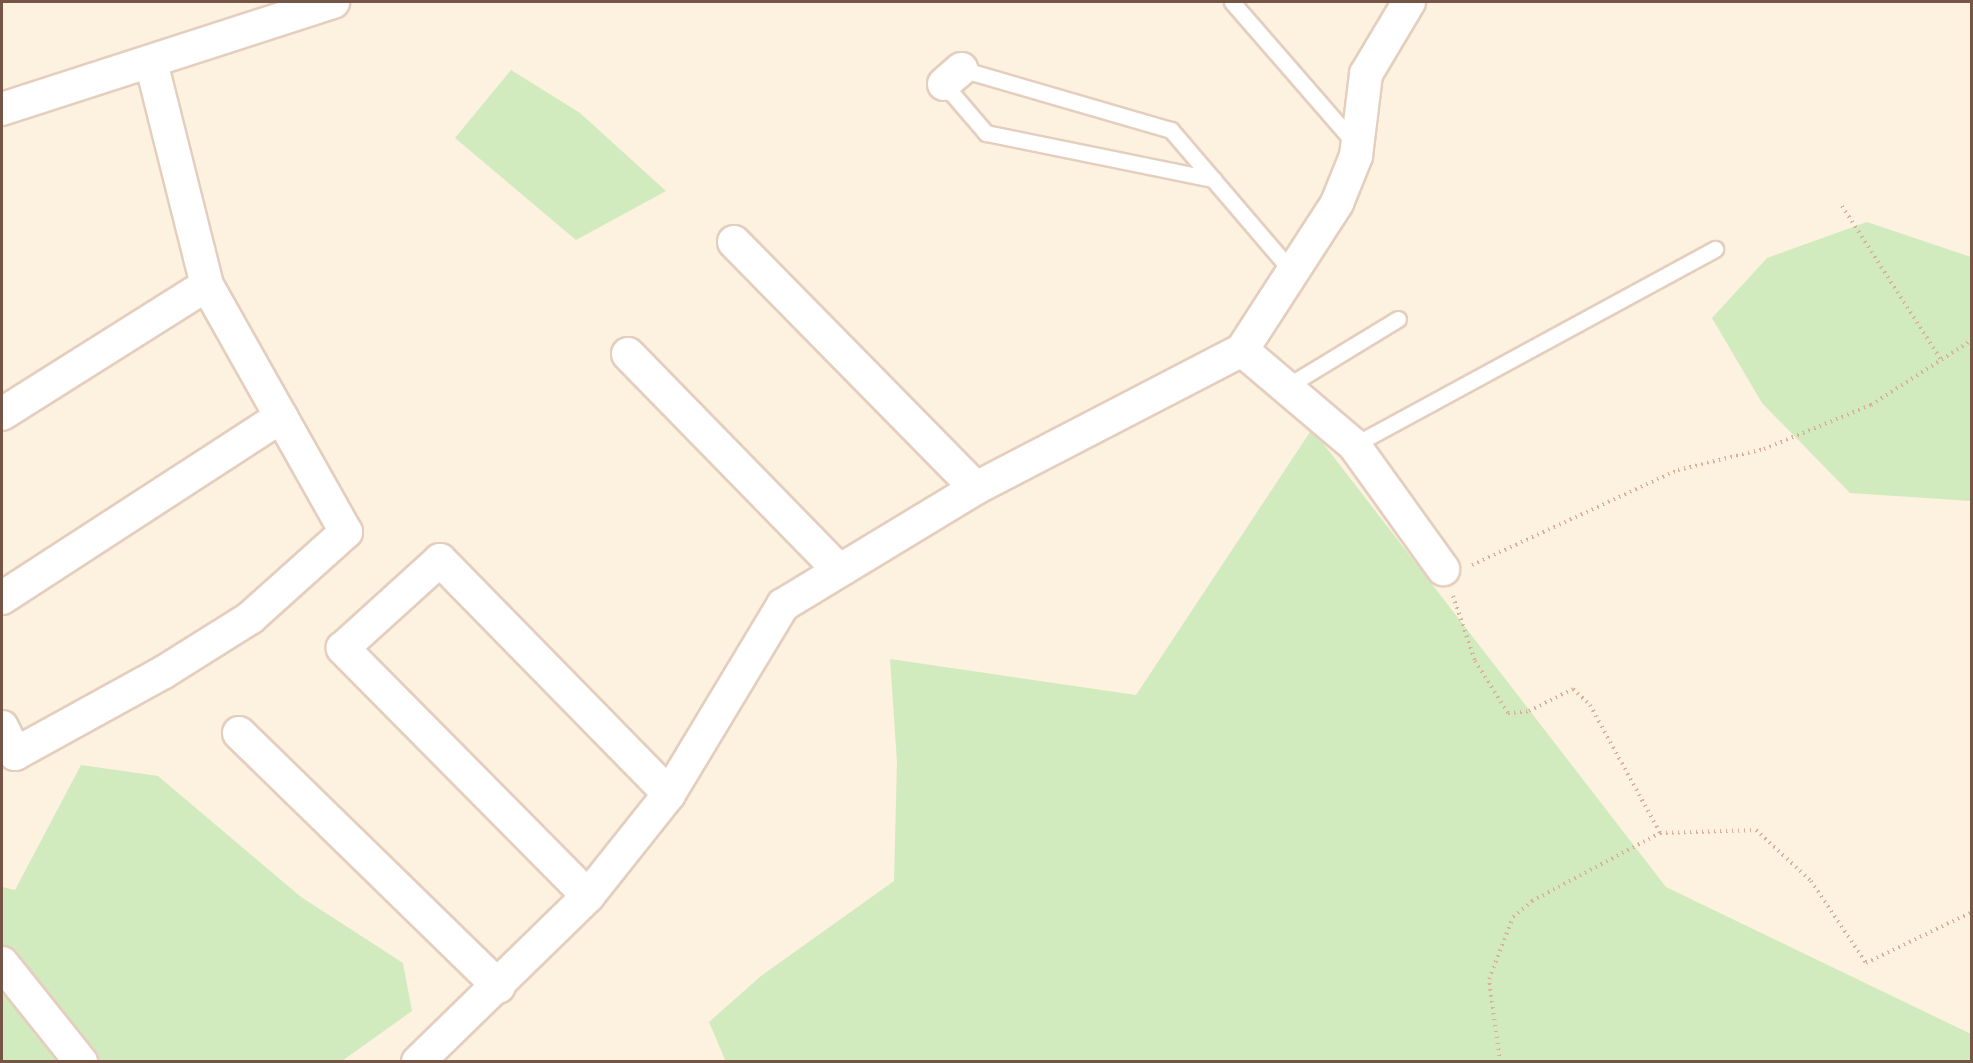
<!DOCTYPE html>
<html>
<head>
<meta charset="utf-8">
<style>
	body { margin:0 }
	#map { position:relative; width:1973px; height:1063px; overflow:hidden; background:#fdf1df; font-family:"Public Sans",sans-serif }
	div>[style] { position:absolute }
	.green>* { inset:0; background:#d2ebbe }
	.path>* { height:4px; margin-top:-2px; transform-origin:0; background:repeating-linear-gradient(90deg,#d9b099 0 1.5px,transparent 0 6px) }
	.roads { filter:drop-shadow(2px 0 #e4cebe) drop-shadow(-2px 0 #e4cebe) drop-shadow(0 2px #e4cebe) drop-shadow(0 -2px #e4cebe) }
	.service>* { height:15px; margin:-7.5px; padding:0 7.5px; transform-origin:7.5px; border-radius:7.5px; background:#fff }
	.minor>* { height:32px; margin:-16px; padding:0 16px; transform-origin:16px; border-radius:16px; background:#fff }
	span { translate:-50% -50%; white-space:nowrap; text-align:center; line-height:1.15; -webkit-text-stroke:4.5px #fff5e7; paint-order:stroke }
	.frame { position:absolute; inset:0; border:3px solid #755546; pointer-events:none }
</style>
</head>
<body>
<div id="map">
	<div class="green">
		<div style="clip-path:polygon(511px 70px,580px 113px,666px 191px,576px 240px,455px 138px)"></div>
		<div style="clip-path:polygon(1867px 222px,1971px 257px,1971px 501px,1850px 493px,1762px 403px,1712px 318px,1767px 258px)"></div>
		<div style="clip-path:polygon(1312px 429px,1666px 887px,1971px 1034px,1972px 1061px,726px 1062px,709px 1022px,761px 976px,894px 881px,897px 762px,890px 659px,1136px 695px)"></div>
		<div style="clip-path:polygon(81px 765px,158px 776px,301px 897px,403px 963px,412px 1011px,342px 1061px,2px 1061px,2px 887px,15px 890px)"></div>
	</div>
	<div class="path">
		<div style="left:1842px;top:206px;width:184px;rotate:57.2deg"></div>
		<div style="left:1472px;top:565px;width:227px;rotate:-24.8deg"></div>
		<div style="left:1678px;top:470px;width:89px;rotate:-13.7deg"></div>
		<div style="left:1764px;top:449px;width:116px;rotate:-22.4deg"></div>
		<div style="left:1871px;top:405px;width:120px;rotate:-32.8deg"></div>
		<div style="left:1453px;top:596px;width:69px;rotate:71.3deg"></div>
		<div style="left:1475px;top:661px;width:62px;rotate:57.6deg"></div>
		<div style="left:1508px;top:713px;width:21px;rotate:-5deg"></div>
		<div style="left:1529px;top:711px;width:49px;rotate:-26.6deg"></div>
		<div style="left:1573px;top:689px;width:23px;rotate:43deg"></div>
		<div style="left:1590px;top:705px;width:146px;rotate:61.3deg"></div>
		<div style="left:1660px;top:833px;width:96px;rotate:-1.8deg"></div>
		<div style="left:1756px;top:830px;width:75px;rotate:42.8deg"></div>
		<div style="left:1811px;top:881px;width:99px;rotate:56.1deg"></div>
		<div style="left:1866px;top:963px;width:118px;rotate:-25.7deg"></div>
		<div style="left:1500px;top:1062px;width:84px;rotate:-97.5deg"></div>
		<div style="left:1489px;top:979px;width:66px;rotate:-68.8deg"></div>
		<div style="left:1513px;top:917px;width:25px;rotate:-40deg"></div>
		<div style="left:1532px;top:901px;width:145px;rotate:-28deg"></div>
	</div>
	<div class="roads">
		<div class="service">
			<div style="left:1232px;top:2px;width:191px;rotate:49deg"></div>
			<div style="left:961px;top:69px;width:219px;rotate:16.2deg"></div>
			<div style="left:1171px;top:130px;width:188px;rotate:49.5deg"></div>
			<div style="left:944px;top:84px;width:65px;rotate:49.4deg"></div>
			<div style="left:986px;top:133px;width:232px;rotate:11.5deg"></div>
			<div style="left:1286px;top:387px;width:131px;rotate:-31.3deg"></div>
			<div style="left:1354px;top:445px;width:411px;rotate:-28.5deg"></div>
		</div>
		<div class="minor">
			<div style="left:944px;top:84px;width:23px;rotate:-41deg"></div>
			<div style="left:2px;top:109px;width:348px;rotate:-17.9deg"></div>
			<div style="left:734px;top:242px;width:345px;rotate:45.5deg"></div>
			<div style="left:1242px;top:350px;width:147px;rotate:40.3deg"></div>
			<div style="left:1354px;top:445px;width:153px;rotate:54.3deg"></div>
			<div style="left:628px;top:354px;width:301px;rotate:45.7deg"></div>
			<div style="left:2px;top:414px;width:242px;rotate:-32.2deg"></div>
			<div style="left:2px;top:598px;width:333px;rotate:-33deg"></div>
			<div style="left:2px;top:727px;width:30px;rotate:64deg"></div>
			<div style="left:15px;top:754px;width:170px;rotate:-28.8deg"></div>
			<div style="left:164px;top:672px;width:102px;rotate:-32.1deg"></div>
			<div style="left:250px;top:618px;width:129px;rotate:-41.9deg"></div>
			<div style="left:346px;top:532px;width:283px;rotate:-119.4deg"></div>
			<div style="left:207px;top:285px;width:230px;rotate:-104.1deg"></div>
			<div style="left:239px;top:733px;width:363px;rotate:44.3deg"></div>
			<div style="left:588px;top:896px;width:349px;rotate:-134.7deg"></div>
			<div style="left:343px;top:648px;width:131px;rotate:-42.2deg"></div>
			<div style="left:440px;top:560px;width:327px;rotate:45.6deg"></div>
			<div style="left:2px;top:963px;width:127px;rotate:51.4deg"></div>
			<div style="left:418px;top:1062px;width:238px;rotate:-44.3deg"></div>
			<div style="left:588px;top:896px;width:130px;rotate:-51.5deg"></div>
			<div style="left:669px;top:794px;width:221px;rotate:-58.9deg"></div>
			<div style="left:783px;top:605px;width:226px;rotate:-31.2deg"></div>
			<div style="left:976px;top:488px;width:300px;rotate:-27.4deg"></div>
			<div style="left:1242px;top:350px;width:175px;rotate:-57.1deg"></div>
			<div style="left:1337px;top:203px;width:51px;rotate:-68deg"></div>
			<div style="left:1356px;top:156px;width:83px;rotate:-83deg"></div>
			<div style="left:1366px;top:74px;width:84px;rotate:-59.2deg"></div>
		</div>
	</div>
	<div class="frame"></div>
</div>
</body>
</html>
